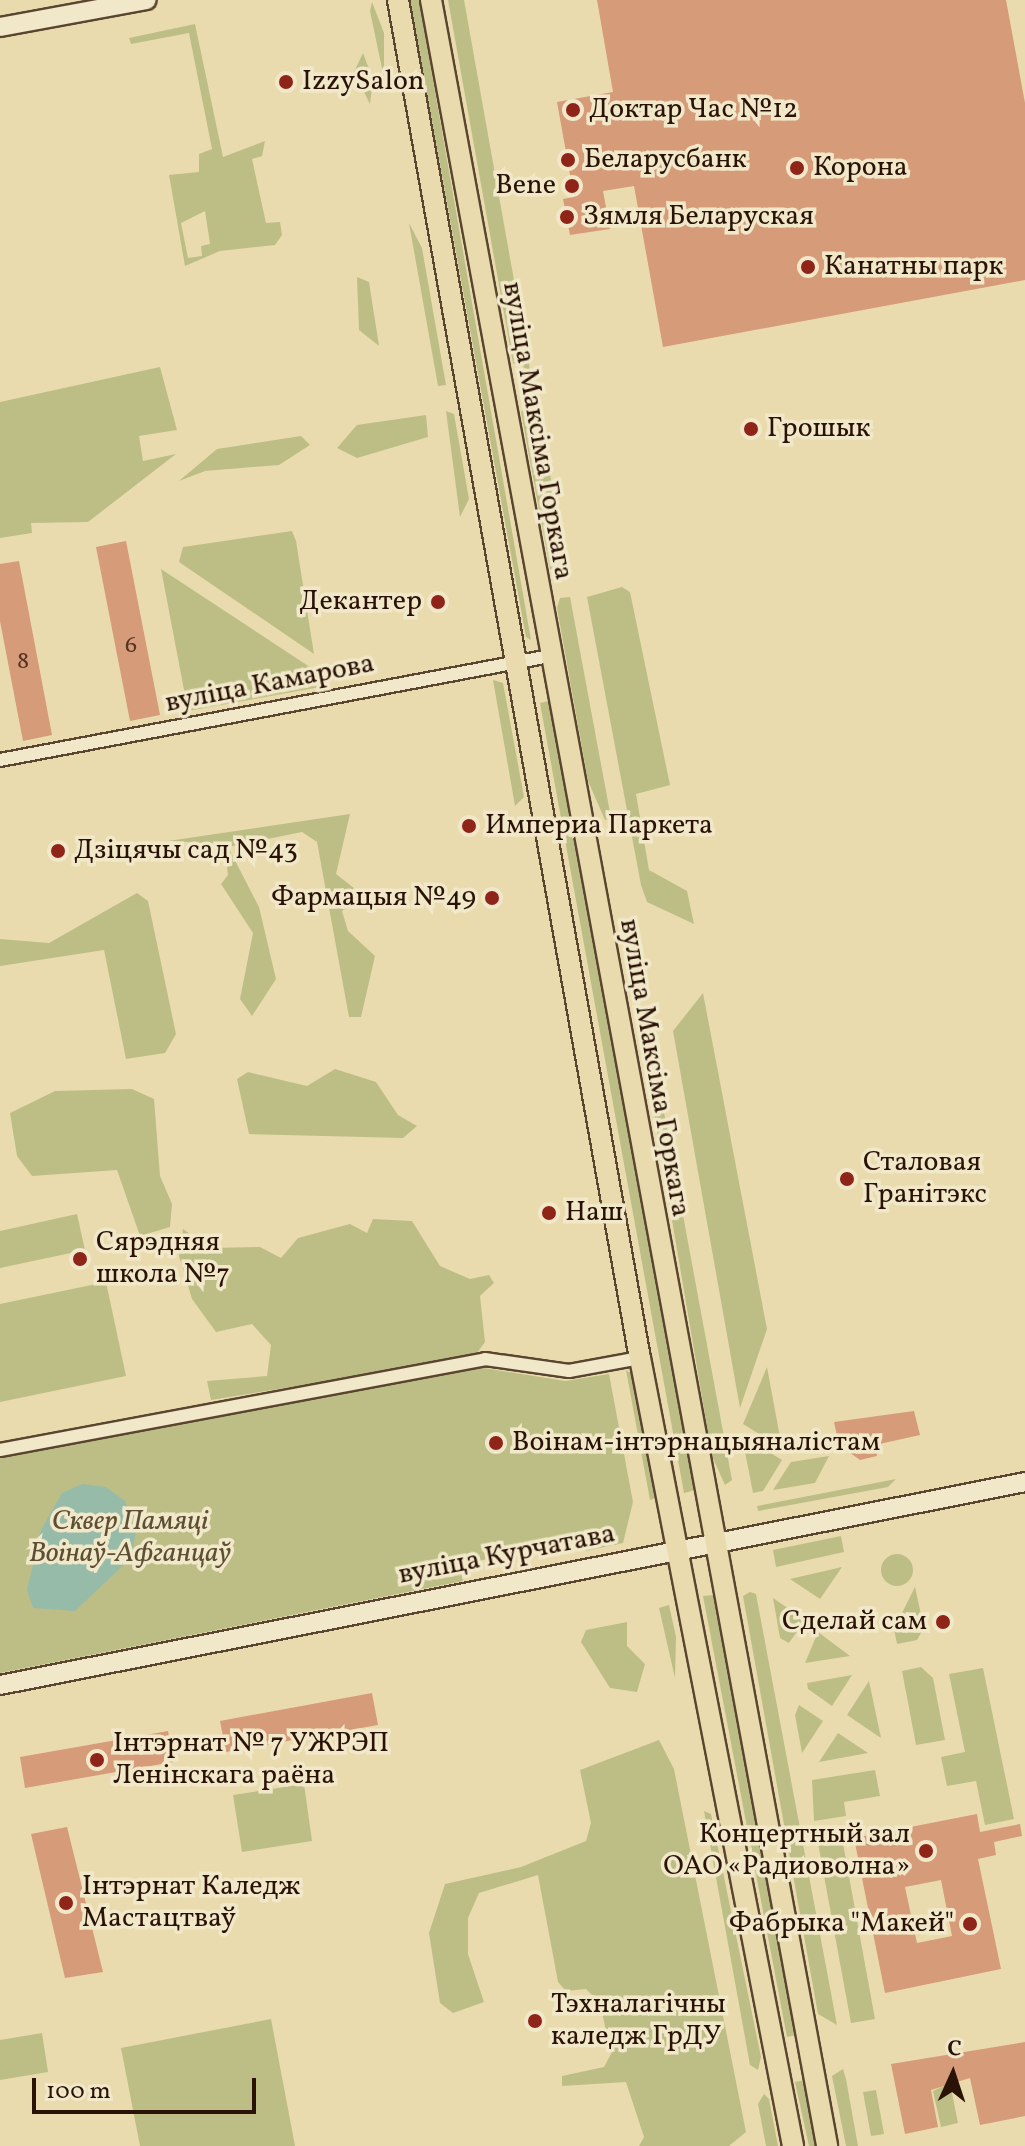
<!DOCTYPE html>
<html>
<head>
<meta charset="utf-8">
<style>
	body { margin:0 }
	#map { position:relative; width:1025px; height:2146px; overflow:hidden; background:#e9dbae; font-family:Vollkorn,serif }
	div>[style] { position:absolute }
	.green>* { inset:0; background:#bdbe86 }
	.round { border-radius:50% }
	.water>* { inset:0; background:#97bba9 }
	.building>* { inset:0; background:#d69b78 }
	.roads { filter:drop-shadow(2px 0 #5a4530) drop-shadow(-2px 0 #5a4530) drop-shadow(0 2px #5a4530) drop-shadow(0 -2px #5a4530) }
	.street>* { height:12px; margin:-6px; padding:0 6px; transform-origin:6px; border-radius:6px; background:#f1e8ca }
	.secondary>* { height:18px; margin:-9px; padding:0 9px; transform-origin:9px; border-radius:9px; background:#f1e8ca }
	.primary>* { height:20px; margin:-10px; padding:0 10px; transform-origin:10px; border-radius:10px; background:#e9dbae }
	.dots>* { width:22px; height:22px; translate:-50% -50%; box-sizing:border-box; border:4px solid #f1e8ca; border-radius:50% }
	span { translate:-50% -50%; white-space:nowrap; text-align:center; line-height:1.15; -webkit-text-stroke:7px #f1e8ca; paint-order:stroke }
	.number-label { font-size:24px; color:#553522 }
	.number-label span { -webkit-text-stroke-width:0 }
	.poi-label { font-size:28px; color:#2a1306 }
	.left { translate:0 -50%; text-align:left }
	.right { translate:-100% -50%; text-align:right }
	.street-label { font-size:28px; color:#2a1306 }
	.park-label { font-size:28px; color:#5d4f33; font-style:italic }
	.north { position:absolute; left:913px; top:2034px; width:80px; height:80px; -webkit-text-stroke:6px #f1e8ca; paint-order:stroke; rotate:3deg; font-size:22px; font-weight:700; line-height:32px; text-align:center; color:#2a1306 }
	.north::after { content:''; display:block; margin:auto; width:28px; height:36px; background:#2a1306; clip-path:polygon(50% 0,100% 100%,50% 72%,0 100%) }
	.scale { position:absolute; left:32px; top:2078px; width:224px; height:36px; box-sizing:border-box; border:4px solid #2a1306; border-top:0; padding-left:10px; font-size:24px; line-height:28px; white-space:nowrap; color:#2a1306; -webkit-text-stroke:6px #f1e8ca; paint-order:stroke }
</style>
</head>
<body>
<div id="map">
	<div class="green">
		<div style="clip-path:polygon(410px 0,419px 0,531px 640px,526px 637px)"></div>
		<div style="clip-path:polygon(448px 0,464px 0,530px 370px,513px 363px)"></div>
		<div style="clip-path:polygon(372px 2px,384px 33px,384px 78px,370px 11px)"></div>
		<div style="clip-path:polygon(evenodd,195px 24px,223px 157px,265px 141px,262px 156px,252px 159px,266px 223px,280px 222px,282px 235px,275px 245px,220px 251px,185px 266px,169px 175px,199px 172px,199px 154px,212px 149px,189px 33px,131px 44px,129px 38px,195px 24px,205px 211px,210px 244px,201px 246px,202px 256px,188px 258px,181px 223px,205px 211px)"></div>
		<div style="clip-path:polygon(363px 53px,373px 80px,370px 104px,354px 72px)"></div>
		<div style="clip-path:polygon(409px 223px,422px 248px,446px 385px,438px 386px)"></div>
		<div style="clip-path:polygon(357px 277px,369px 282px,379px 346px,359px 330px)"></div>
		<div style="clip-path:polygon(160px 367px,177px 430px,139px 436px,143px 461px,176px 454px,88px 522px,31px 523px,32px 533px,0 538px,0 402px)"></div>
		<div style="clip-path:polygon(535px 396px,569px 573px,564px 575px,550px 569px,521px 412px)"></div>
		<div style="clip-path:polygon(446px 411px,454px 414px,469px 499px,460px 517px)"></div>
		<div style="clip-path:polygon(426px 415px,428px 437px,357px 458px,337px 448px,357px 425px)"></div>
		<div style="clip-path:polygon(301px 436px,310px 445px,279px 465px,205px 471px,179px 481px,217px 449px)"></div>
		<div style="clip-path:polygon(292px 531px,296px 541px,314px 654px,179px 562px,183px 547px)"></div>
		<div style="clip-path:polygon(161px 569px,325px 677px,326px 686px,188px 711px)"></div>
		<div style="clip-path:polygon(622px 587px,630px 592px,670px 785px,636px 794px,649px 870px,687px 891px,694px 924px,647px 902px,641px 885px,587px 597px)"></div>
		<div style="clip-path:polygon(570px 597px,611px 818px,605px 820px,588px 781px,557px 608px,560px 598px)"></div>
		<div style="clip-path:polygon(493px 680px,503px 683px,524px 797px,515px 806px)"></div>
		<div style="clip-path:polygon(549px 701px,695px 1490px,684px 1493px,540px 703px)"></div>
		<div style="clip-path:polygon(350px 814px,336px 874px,364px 896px,342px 911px,348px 931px,375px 956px,361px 1017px,349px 1017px,317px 842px,302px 832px,228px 847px,259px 907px,276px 979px,252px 1016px,240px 999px,253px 933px,221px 884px,228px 875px,224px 844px,168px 841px)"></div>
		<div style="clip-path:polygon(137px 893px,148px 901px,176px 1034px,165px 1053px,126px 1059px,104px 950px,0 966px,0 939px,49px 943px)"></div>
		<div style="clip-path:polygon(703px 993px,767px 1329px,740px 1408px,673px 1031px)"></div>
		<div style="clip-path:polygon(641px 1037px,651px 1042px,732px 1480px,725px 1485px,712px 1456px)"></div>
		<div style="clip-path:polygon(335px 1069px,376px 1082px,398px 1115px,417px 1126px,403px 1138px,249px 1134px,237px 1079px,248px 1072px,307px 1086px)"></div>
		<div style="clip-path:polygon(132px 1089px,154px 1099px,160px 1176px,172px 1204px,170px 1227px,140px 1236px,117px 1170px,32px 1176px,17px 1156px,10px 1113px,55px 1091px)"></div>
		<div style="clip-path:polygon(77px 1214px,85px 1250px,0 1268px,0 1231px)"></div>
		<div style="clip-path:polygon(373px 1219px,412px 1221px,440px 1266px,470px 1279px,489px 1275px,494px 1283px,480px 1296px,485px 1342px,474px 1357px,211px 1400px,207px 1381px,267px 1376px,271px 1345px,252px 1324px,216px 1332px,192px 1299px,179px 1256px,183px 1229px,210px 1248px,260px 1247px,281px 1258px,298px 1238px,350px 1224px,367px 1233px)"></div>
		<div style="clip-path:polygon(106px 1282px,126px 1376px,0 1402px,0 1304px)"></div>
		<div style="clip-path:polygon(478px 1367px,565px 1381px,609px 1374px,633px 1502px,623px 1543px,586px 1551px,568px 1542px,459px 1565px,463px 1581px,0 1673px,0 1454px)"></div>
		<div style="clip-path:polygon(767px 1367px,782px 1448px,743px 1424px)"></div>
		<div style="clip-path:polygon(626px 1370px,635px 1376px,656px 1498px,650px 1500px)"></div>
		<div style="clip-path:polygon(742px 1436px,782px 1460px,763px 1491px,753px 1493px)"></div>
		<div style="clip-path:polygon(829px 1456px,815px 1483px,773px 1490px,791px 1462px)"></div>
		<div style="clip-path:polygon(896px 1479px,888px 1487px,758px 1511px,757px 1506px)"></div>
		<div style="clip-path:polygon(841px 1536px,844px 1552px,776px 1567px,773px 1550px)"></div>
		<div class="round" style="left:881px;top:1554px;width:32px;height:32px"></div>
		<div style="clip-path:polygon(842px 1567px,820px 1599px,790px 1579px)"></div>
		<div style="clip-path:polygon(915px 1587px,924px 1628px,917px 1640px,897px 1644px,894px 1629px)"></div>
		<div style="clip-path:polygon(750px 1592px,756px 1594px,837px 2025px,818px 2014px,743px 1596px)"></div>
		<div style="clip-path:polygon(714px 1595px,796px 2035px,787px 2037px,703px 1596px)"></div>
		<div style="clip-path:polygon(773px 1598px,805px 1620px,789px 1643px,780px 1638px)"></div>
		<div style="clip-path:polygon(669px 1605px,676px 1637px,675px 1678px,659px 1608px)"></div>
		<div style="clip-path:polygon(627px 1622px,627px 1646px,645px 1664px,637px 1692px,610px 1688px,581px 1642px,586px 1630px)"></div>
		<div style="clip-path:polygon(818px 1632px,850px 1656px,805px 1663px)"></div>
		<div style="clip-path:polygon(921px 1667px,933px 1678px,945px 1740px,916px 1745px,902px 1671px)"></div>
		<div style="clip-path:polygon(983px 1668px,1014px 1819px,985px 1825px,976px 1781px,947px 1786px,941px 1757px,965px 1752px,949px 1674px)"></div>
		<div style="clip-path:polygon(852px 1675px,832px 1706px,808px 1689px,807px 1683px)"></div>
		<div style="clip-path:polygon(869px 1681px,881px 1738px,847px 1715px)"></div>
		<div style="clip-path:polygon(799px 1705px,823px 1721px,802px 1753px,795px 1715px)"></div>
		<div style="clip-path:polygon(838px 1733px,868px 1753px,819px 1762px)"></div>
		<div style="clip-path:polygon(659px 1740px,674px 1769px,746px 2132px,729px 2146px,639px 2146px,644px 2137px,626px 2082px,562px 2086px,562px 2076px,604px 2067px,611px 2054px,600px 2003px,586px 1989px,566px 1991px,558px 1982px,538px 1875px,479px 1893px,468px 1918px,468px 1954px,484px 2002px,453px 2013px,440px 2003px,429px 1933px,445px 1884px,521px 1867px,586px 1841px,591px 1823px,580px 1770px)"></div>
		<div style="clip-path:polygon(875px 1770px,880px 1796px,844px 1802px,846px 1816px,814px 1821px,812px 1780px)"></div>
		<div style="clip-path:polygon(304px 1784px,312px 1841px,242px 1852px,233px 1795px)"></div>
		<div style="clip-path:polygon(704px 1811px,711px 1814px,761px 2057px,758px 2070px,750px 2065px)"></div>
		<div style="clip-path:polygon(842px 1838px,875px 2019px,851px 2023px,818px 1843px)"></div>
		<div style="clip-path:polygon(271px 2019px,295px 2146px,140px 2146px,121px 2048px)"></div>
		<div style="clip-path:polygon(42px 2033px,48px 2072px,0 2080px,0 2040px)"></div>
		<div style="clip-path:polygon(843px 2069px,846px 2079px,858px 2146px,846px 2146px,832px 2076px)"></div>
		<div style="clip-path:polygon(806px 2080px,820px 2146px,809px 2146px,795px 2082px)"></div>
		<div style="clip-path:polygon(950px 2083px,958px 2123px,941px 2127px,933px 2091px)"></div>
		<div style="clip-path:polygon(876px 2090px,884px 2134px,871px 2136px,863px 2092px)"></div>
		<div style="clip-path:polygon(764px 2094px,769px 2099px,778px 2146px,766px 2146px,758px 2104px)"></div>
	</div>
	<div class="water">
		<div style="clip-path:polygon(82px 1484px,106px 1487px,125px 1501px,136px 1532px,131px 1558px,75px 1611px,33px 1608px,27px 1590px,41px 1530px,62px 1493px)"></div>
	</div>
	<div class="building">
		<div style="clip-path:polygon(597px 0,1006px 0,1025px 103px,1025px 280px,663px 347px,634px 186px,603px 191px,610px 229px,570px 235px,563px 199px,574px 197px,557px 102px,613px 92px)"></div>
		<div style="clip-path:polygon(126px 541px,160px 715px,130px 721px,96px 547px)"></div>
		<div style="clip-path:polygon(19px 561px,52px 735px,23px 741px,0 621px,0 564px)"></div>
		<div style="clip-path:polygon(914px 1411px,920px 1435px,875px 1445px,877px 1456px,860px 1460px,839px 1445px,834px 1422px)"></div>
		<div style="clip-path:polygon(372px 1693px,378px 1725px,226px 1752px,220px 1721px)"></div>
		<div style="clip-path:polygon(168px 1731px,173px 1762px,25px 1788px,20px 1757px)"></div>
		<div style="clip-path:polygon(evenodd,977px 1814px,980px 1832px,1020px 1824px,1022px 1836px,994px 1842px,996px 1855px,978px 1859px,1001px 1969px,885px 1993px,854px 1838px,977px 1814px,941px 1880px,952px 1936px,917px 1943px,905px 1887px,941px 1880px)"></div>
		<div style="clip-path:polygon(67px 1827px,103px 1972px,65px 1978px,31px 1834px)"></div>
		<div style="clip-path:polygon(1025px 2042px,1025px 2116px,980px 2125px,970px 2078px,931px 2090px,938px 2127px,905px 2134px,891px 2064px)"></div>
	</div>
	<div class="roads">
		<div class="street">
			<div style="left:0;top:760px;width:560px;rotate:-10.71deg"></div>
			<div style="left:0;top:1450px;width:493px;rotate:-10.6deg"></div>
			<div style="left:485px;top:1359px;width:85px;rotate:8.1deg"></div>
			<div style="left:569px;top:1371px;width:72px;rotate:-10.4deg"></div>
		</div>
		<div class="secondary">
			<div style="left:0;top:27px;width:149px;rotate:-10.4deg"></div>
			<div style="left:0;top:1685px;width:1045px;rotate:-11.2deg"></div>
		</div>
		<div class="primary">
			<div style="left:398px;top:0;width:1379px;rotate:79.9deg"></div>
			<div style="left:640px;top:1358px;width:803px;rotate:79.01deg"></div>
			<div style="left:431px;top:0;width:2182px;rotate:79.54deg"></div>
		</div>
	</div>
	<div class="dots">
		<div style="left:286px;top:82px;background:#8f2418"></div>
		<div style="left:573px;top:110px;background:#8f2418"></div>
		<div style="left:568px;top:160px;background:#8f2418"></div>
		<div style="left:797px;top:168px;background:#8f2418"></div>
		<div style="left:572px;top:186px;background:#8f2418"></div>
		<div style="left:567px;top:217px;background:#8f2418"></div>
		<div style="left:808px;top:267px;background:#8f2418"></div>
		<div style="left:751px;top:429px;background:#8f2418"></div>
		<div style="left:438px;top:602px;background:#8f2418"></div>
		<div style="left:469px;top:826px;background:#8f2418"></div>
		<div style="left:58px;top:851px;background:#8f2418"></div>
		<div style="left:492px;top:898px;background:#8f2418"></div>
		<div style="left:847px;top:1179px;background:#8f2418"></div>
		<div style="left:549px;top:1213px;background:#8f2418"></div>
		<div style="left:80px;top:1259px;background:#8f2418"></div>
		<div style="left:496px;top:1443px;background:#8f2418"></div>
		<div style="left:943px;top:1622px;background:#8f2418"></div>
		<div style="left:97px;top:1760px;background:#8f2418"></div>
		<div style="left:926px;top:1851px;background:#8f2418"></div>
		<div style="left:66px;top:1903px;background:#8f2418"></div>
		<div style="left:970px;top:1924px;background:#8f2418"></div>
		<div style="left:535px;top:2021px;background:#8f2418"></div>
	</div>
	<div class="number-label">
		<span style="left:131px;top:647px">6</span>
		<span style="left:23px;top:663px">8</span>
	</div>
	<div class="poi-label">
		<span class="left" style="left:302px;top:82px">IzzySalon</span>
		<span class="left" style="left:589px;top:110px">Доктар Час №12</span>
		<span class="left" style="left:584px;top:160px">Беларусбанк</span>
		<span class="left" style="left:813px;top:168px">Корона</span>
		<span class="right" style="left:556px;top:186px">Bene</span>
		<span class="left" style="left:583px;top:217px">Зямля Беларуская</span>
		<span class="left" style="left:824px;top:267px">Канатны парк</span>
		<span class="left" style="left:767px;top:429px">Грошык</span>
		<span class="right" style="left:422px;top:602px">Декантер</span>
		<span class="left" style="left:485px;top:826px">Империа Паркета</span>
		<span class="left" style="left:74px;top:851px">Дзіцячы сад №43</span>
		<span class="right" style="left:476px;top:898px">Фармацыя №49</span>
		<span class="left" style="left:863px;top:1179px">Сталовая<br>Гранітэкс</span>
		<span class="left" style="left:565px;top:1213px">Наш</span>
		<span class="left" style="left:96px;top:1259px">Сярэдняя<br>школа №7</span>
		<span class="left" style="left:512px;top:1443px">Воінам-інтэрнацыяналістам</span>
		<span class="right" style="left:927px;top:1622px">Сделай сам</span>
		<span class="left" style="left:113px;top:1760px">Інтэрнат № 7 УЖРЭП<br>Ленінскага раёна</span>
		<span class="right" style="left:910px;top:1851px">Концертный зал<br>ОАО «Радиоволна»</span>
		<span class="left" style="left:82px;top:1903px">Інтэрнат Каледж<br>Мастацтваў</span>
		<span class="right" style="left:954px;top:1924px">Фабрыка "Макей"</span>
		<span class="left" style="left:551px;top:2021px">Тэхналагічны<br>каледж ГрДУ</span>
	</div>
	<div class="street-label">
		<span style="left:537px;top:431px;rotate:80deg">вуліца Максіма Горкага</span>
		<span style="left:270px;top:684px;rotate:-11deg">вуліца Камарова</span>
		<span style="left:654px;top:1068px;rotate:80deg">вуліца Максіма Горкага</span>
		<span style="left:507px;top:1555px;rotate:-11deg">вуліца Курчатава</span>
	</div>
	<div class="park-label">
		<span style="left:130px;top:1538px">Сквер Памяці<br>Воінаў-Афганцаў</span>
	</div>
	<div class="north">С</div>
	<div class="scale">100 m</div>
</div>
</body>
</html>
